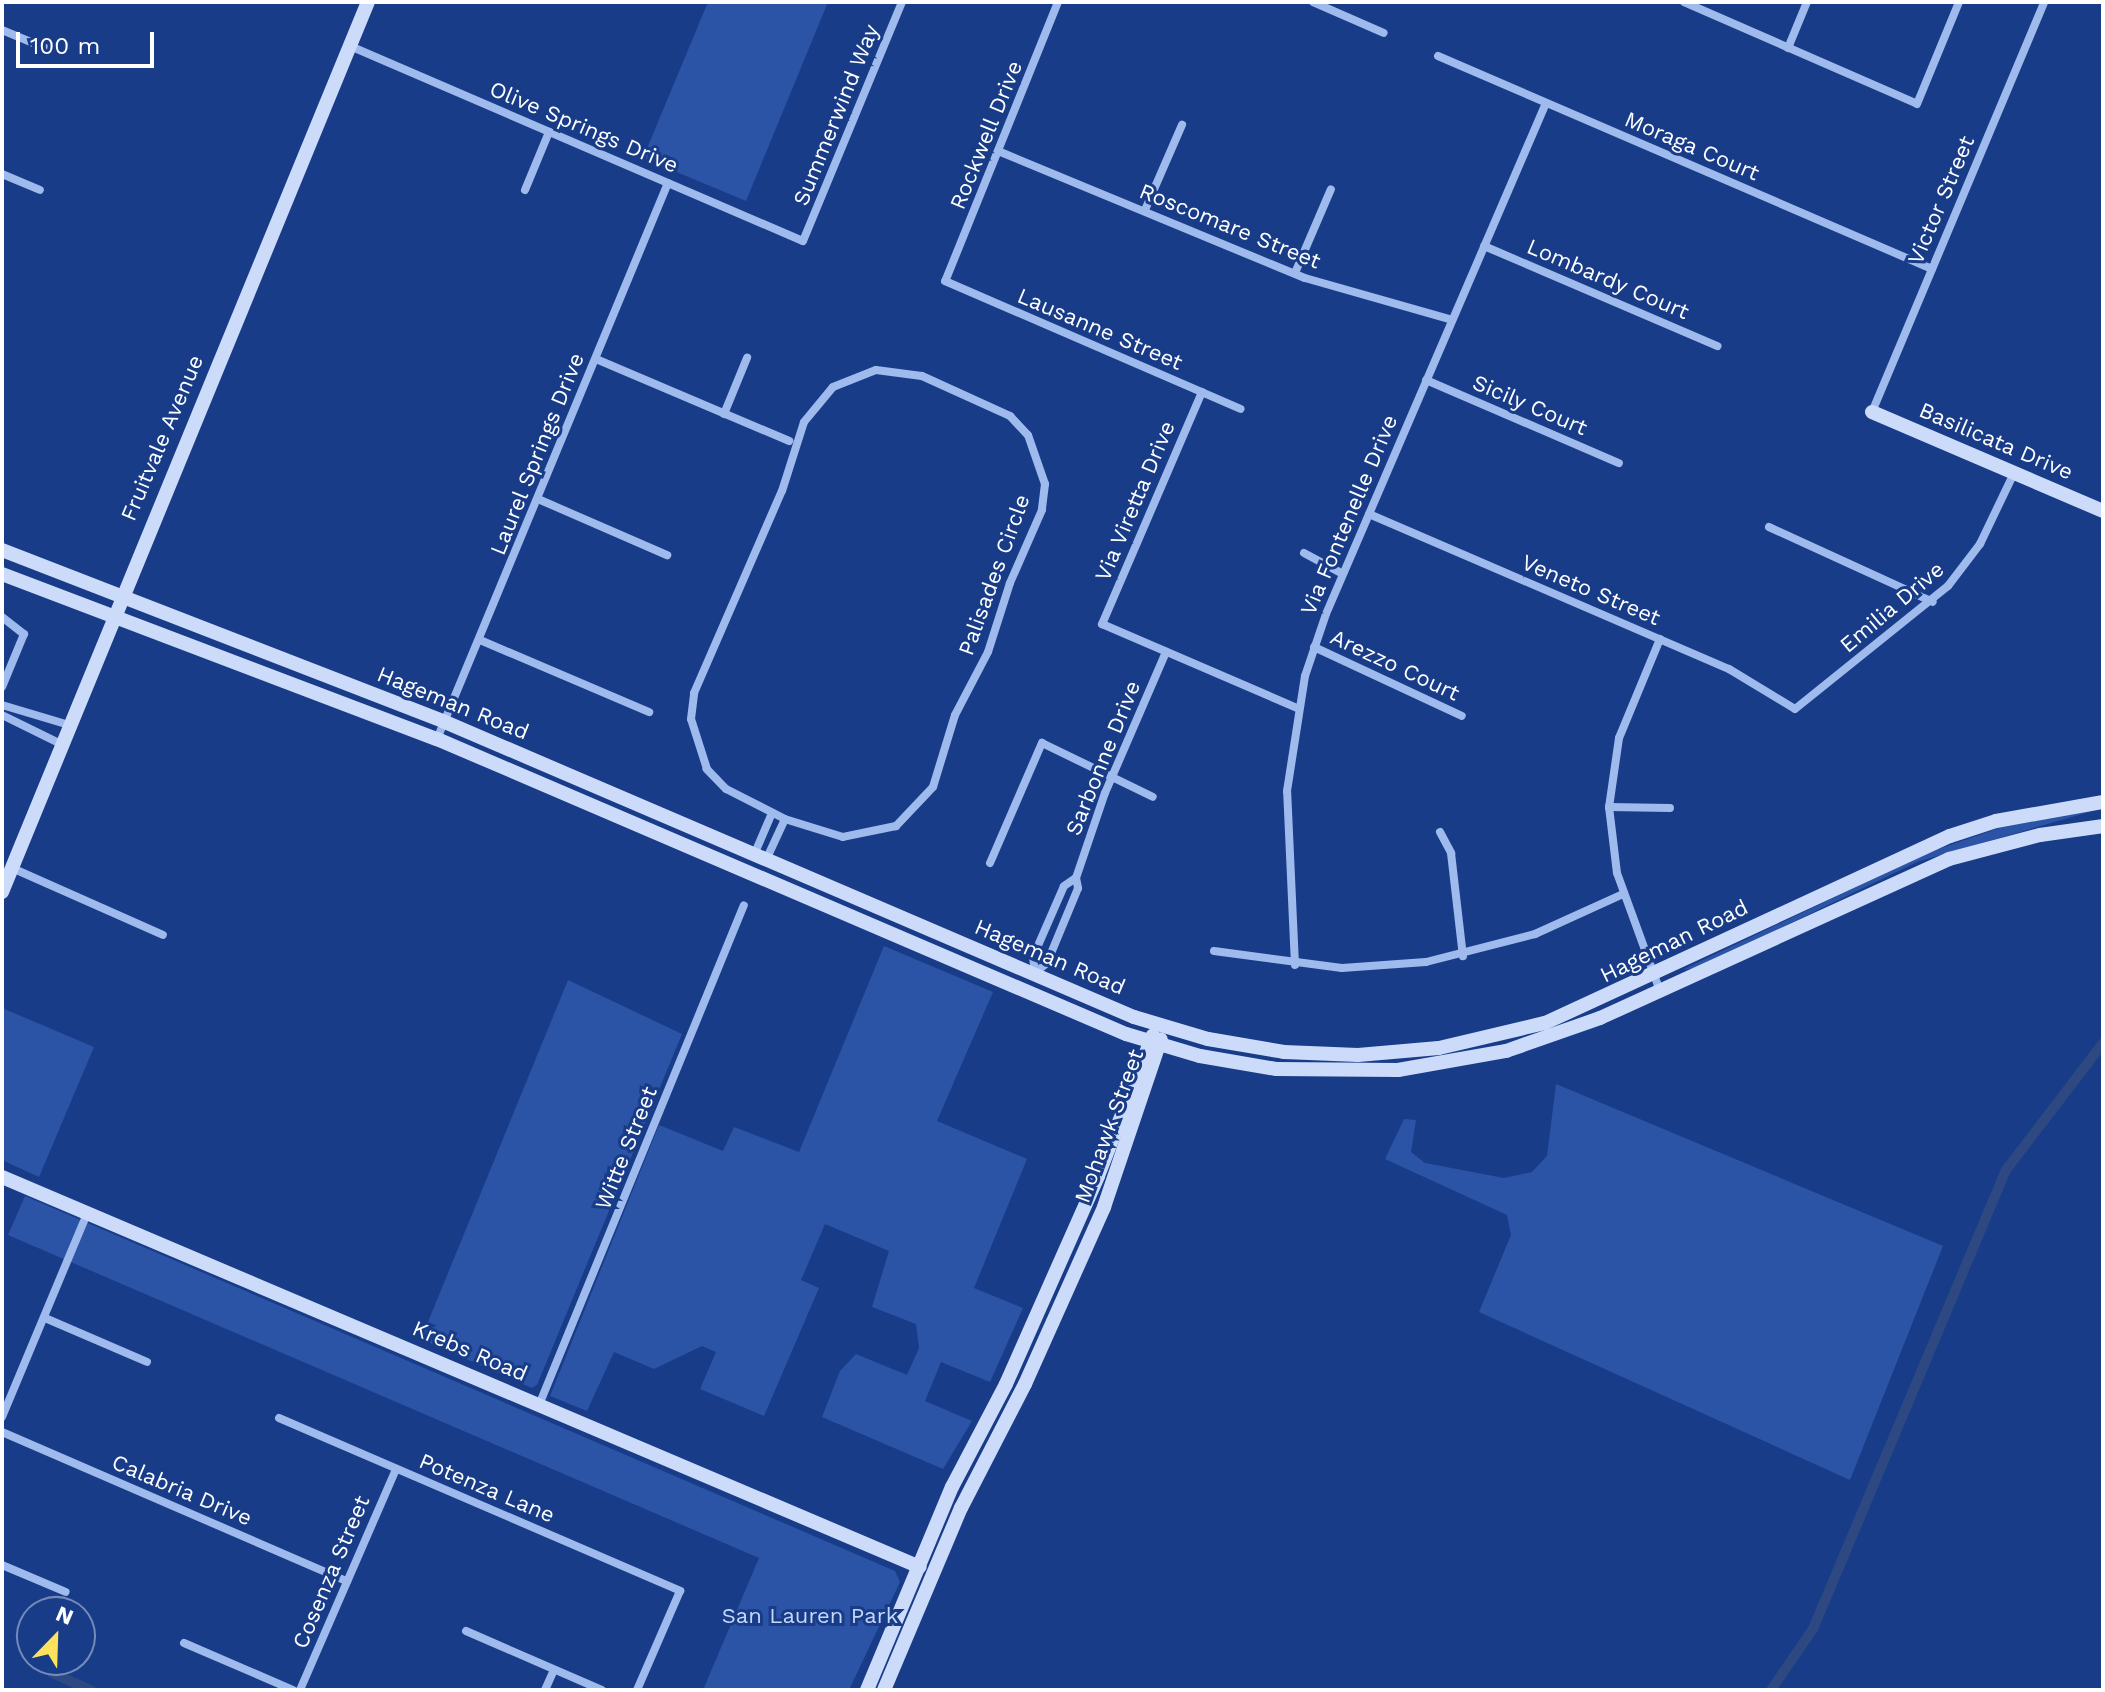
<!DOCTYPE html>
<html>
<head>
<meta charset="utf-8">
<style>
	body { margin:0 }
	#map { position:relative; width:2105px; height:1692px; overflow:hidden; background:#183c88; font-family:"Work Sans",sans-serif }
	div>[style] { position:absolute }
	.green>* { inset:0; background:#2b54a6 }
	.canal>* { height:10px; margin:-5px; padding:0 5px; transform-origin:5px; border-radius:5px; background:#2e4982 }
	.street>* { height:8px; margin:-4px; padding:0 4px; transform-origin:4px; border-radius:4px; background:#9fbaed }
	.secondary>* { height:14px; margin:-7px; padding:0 7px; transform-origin:7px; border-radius:7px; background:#ccdbf9 }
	span { translate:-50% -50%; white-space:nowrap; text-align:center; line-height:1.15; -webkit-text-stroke:6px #183c88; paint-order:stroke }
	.street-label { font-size:22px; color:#fff }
	.park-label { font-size:22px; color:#c5d7fa }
	.frame { position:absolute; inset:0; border:4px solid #fff; pointer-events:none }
	.north { position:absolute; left:16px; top:1596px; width:80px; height:80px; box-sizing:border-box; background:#183c88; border:2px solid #748ab8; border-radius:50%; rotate:23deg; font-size:22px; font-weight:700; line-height:32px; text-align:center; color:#fff }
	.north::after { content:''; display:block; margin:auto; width:28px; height:36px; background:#ffe25c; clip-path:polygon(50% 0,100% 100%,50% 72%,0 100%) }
	.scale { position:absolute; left:16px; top:32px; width:138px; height:36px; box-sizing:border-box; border:4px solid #fff; border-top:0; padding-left:10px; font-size:24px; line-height:28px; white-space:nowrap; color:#fff; -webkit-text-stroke:6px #183c88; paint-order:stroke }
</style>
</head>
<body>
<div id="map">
	<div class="green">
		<div style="clip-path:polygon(708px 2px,828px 2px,746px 201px,643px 158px)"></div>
		<div style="clip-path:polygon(2103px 808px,1917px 862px,1698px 968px,1682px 970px,1927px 853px,2008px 825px)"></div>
		<div style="clip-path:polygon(884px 946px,993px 992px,937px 1121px,1027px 1159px,974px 1288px,1023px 1308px,990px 1382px,941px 1362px,925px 1401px,972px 1421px,943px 1469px,822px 1417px,840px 1371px,856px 1354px,907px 1375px,919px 1348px,916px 1324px,872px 1307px,889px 1251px,825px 1224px,801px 1280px,819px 1288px,764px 1416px,700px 1389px,716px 1352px,702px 1346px,654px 1369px,614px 1352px,587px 1411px,550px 1396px,659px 1125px,723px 1151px,734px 1127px,799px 1152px)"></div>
		<div style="clip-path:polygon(568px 980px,682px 1034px,537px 1385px,532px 1388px,421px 1339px)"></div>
		<div style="clip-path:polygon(2px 1008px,94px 1047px,39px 1177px,2px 1160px)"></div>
		<div style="clip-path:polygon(1556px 1084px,1943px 1246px,1850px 1480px,1479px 1312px,1511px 1235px,1507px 1215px,1385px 1159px,1404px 1119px,1416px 1120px,1411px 1152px,1425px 1163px,1504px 1178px,1532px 1172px,1547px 1156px)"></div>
		<div style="clip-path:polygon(25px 1196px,895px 1571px,900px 1582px,849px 1690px,703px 1690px,759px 1558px,8px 1235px)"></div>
	</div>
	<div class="canal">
		<div style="left:52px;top:1673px;width:43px;rotate:23.6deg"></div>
		<div style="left:1771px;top:1690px;width:74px;rotate:-55.5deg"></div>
		<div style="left:1813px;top:1629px;width:498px;rotate:-67.2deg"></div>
		<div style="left:2006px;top:1170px;width:160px;rotate:-52.6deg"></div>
	</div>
	<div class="street">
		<div style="left:1058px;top:2px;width:301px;rotate:112deg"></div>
		<div style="left:945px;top:281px;width:322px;rotate:23.4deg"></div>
		<div style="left:1313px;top:2px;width:77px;rotate:23.6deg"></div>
		<div style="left:1684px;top:2px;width:254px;rotate:23.6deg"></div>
		<div style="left:1917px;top:104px;width:110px;rotate:-67.6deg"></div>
		<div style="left:2px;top:30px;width:52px;rotate:22.6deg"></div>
		<div style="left:350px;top:46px;width:493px;rotate:23.3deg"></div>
		<div style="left:803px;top:241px;width:259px;rotate:-67.5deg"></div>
		<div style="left:1788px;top:48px;width:50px;rotate:-67.6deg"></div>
		<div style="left:1438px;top:56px;width:538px;rotate:23.32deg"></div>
		<div style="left:998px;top:151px;width:332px;rotate:22.5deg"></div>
		<div style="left:1305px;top:278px;width:153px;rotate:15.9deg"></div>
		<div style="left:2px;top:174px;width:41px;rotate:22.8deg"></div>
		<div style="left:525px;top:190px;width:63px;rotate:-67.5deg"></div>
		<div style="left:1145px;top:210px;width:93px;rotate:-66.5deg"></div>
		<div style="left:1484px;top:246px;width:254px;rotate:23.2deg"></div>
		<div style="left:1295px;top:273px;width:91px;rotate:-66.8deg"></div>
		<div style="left:596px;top:359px;width:210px;rotate:23deg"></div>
		<div style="left:876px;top:370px;width:46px;rotate:7.4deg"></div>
		<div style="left:922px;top:376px;width:97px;rotate:24.4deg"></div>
		<div style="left:1010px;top:416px;width:26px;rotate:47deg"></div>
		<div style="left:1028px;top:435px;width:52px;rotate:70.9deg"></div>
		<div style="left:1045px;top:484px;width:26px;rotate:97deg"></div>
		<div style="left:1042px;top:510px;width:80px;rotate:113.7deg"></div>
		<div style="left:1010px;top:583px;width:72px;rotate:107.7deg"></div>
		<div style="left:988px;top:652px;width:71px;rotate:117.6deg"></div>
		<div style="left:955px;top:715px;width:75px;rotate:107deg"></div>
		<div style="left:933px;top:787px;width:54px;rotate:133.5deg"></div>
		<div style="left:896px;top:826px;width:54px;rotate:168.3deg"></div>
		<div style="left:843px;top:837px;width:61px;rotate:-162.8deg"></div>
		<div style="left:785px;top:819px;width:66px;rotate:-153deg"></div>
		<div style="left:726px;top:789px;width:28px;rotate:-134deg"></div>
		<div style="left:707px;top:769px;width:52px;rotate:-107.7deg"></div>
		<div style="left:691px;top:719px;width:26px;rotate:-83deg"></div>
		<div style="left:694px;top:693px;width:220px;rotate:-66.5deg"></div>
		<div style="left:782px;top:491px;width:72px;rotate:-72.3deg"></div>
		<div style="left:804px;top:422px;width:45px;rotate:-50.4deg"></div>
		<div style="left:833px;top:387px;width:46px;rotate:-21.6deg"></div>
		<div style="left:1426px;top:380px;width:210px;rotate:23.3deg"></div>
		<div style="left:1202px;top:392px;width:253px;rotate:113.3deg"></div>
		<div style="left:1102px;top:624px;width:212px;rotate:23.3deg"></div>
		<div style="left:1872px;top:412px;width:445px;rotate:-67.2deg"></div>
		<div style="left:724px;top:414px;width:61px;rotate:-67.7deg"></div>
		<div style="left:538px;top:499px;width:141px;rotate:23.5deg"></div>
		<div style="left:1369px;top:514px;width:392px;rotate:23.3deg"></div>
		<div style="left:1729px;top:669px;width:77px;rotate:31.2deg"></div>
		<div style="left:1795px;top:709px;width:196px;rotate:-38.8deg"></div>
		<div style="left:1948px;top:586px;width:53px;rotate:-52.7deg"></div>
		<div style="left:1980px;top:544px;width:79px;rotate:-64.4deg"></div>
		<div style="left:1769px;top:527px;width:180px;rotate:24.6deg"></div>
		<div style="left:1304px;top:553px;width:44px;rotate:28.3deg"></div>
		<div style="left:2px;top:617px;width:28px;rotate:38deg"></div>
		<div style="left:24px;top:634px;width:57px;rotate:112.5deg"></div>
		<div style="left:1660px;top:639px;width:107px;rotate:112.5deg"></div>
		<div style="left:1619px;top:738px;width:70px;rotate:98.2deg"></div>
		<div style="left:1609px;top:807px;width:66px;rotate:83.1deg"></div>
		<div style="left:1617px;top:873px;width:126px;rotate:70deg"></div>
		<div style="left:480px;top:640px;width:184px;rotate:23.1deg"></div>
		<div style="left:1314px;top:647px;width:163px;rotate:25deg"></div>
		<div style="left:2px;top:705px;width:70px;rotate:16.6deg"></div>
		<div style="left:2px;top:715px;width:66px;rotate:26.2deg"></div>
		<div style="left:437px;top:739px;width:602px;rotate:-67.44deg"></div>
		<div style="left:1609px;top:807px;width:61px;rotate:0.9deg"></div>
		<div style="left:1440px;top:832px;width:24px;rotate:62deg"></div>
		<div style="left:1451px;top:853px;width:104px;rotate:83.4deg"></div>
		<div style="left:754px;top:855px;width:46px;rotate:-66.8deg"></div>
		<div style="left:766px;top:860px;width:45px;rotate:-65.1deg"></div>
		<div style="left:990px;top:863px;width:131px;rotate:-66.6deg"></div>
		<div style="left:1042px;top:743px;width:123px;rotate:25.9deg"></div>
		<div style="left:12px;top:868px;width:165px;rotate:23.9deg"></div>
		<div style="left:1214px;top:951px;width:129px;rotate:7.6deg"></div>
		<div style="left:1342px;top:968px;width:84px;rotate:-4.1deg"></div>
		<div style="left:1426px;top:962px;width:113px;rotate:-14.4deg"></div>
		<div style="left:1535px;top:934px;width:97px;rotate:-24.4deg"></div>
		<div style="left:1295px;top:965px;width:174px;rotate:-92.6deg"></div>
		<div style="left:1287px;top:791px;width:116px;rotate:-81.1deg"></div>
		<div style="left:1305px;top:676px;width:65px;rotate:-71.3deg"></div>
		<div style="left:1326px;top:614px;width:556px;rotate:-66.71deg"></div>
		<div style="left:1035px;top:973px;width:16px;rotate:-40deg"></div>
		<div style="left:1047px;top:963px;width:81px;rotate:-67.5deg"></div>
		<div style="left:1078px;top:888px;width:10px;rotate:-101deg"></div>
		<div style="left:1076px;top:878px;width:90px;rotate:-71.2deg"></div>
		<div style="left:1105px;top:793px;width:154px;rotate:-66.6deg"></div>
		<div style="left:1035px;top:973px;width:16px;rotate:-97deg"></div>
		<div style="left:1033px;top:957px;width:77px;rotate:-66.4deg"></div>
		<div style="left:1064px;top:886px;width:14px;rotate:-34deg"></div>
		<div style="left:45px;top:1318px;width:111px;rotate:23.3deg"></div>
		<div style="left:539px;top:1405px;width:540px;rotate:-67.71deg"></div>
		<div style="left:2px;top:1417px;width:220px;rotate:-67.3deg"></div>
		<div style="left:279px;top:1418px;width:437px;rotate:23.3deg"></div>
		<div style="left:680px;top:1591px;width:108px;rotate:113.5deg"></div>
		<div style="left:2px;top:1432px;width:376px;rotate:23.4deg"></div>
		<div style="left:2px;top:1565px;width:69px;rotate:22.9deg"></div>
		<div style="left:466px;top:1631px;width:148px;rotate:23.5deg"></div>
		<div style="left:184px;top:1643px;width:119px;rotate:23.3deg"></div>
		<div style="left:300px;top:1690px;width:241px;rotate:-66.5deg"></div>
		<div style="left:545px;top:1690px;width:22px;rotate:-66deg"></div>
	</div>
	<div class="secondary">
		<div style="left:1872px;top:412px;width:251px;rotate:23.2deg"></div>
		<div style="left:2px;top:550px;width:475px;rotate:21.2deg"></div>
		<div style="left:445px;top:722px;width:749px;rotate:23.18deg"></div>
		<div style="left:1134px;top:1017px;width:77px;rotate:16.6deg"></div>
		<div style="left:1208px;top:1039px;width:77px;rotate:9.7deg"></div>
		<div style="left:1284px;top:1052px;width:74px;rotate:2.3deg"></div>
		<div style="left:1358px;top:1055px;width:81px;rotate:-4.9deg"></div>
		<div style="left:1439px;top:1048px;width:109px;rotate:-13.3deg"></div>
		<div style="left:1545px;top:1023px;width:446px;rotate:-24.8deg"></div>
		<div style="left:1950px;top:836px;width:48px;rotate:-18.1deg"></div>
		<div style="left:1996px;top:821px;width:109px;rotate:-10.1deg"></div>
		<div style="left:2px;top:574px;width:465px;rotate:20.8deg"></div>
		<div style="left:437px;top:739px;width:749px;rotate:23.18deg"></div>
		<div style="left:1126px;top:1034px;width:77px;rotate:16.6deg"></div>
		<div style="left:1200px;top:1056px;width:77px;rotate:9.7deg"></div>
		<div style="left:1276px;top:1069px;width:122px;rotate:0.5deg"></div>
		<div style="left:1398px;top:1070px;width:110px;rotate:-10deg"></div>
		<div style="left:1506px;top:1051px;width:100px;rotate:-19.3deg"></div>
		<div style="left:1600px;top:1018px;width:384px;rotate:-24.5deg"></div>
		<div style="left:1949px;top:859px;width:94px;rotate:-14.8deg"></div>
		<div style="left:2040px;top:835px;width:64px;rotate:-8.1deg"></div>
		<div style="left:2px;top:892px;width:962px;rotate:-67.65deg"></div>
		<div style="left:2px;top:1177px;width:997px;rotate:23.02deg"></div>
		<div style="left:867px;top:1690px;width:220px;rotate:-67.3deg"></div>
		<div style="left:952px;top:1487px;width:116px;rotate:-62.3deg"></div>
		<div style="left:1006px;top:1384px;width:227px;rotate:-66.1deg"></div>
		<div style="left:1098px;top:1176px;width:151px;rotate:-68.7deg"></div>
		<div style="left:884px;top:1690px;width:198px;rotate:-67.1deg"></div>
		<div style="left:961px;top:1508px;width:140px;rotate:-62.7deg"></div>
		<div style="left:1025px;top:1384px;width:194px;rotate:-65.9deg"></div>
		<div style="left:1104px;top:1207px;width:177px;rotate:-71.3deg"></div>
	</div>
	<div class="street-label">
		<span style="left:836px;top:115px;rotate:-68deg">Summerwind Way</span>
		<span style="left:584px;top:127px;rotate:23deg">Olive Springs Drive</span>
		<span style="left:986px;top:135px;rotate:-68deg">Rockwell Drive</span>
		<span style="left:1692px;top:146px;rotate:23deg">Moraga Court</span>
		<span style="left:1941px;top:200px;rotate:-67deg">Victor Street</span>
		<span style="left:1230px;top:226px;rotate:22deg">Roscomare Street</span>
		<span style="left:1608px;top:279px;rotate:23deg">Lombardy Court</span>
		<span style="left:1100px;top:329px;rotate:23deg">Lausanne Street</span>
		<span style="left:1530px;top:405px;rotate:23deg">Sicily Court</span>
		<span style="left:162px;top:438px;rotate:-67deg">Fruitvale Avenue</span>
		<span style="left:1996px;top:441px;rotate:23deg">Basilicata Drive</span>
		<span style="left:537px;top:454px;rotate:-68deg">Laurel Springs Drive</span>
		<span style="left:1135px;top:501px;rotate:-67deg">Via Viretta Drive</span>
		<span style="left:1349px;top:515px;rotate:-67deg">Via Fontenelle Drive</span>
		<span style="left:994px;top:575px;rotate:-70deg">Palisades Circle</span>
		<span style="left:1591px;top:590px;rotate:23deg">Veneto Street</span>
		<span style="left:1892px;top:607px;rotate:-40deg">Emilia Drive</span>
		<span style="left:1395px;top:665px;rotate:25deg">Arezzo Court</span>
		<span style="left:453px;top:703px;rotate:22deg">Hageman Road</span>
		<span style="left:1103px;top:758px;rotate:-68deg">Sarbonne Drive</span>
		<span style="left:1674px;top:941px;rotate:-26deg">Hageman Road</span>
		<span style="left:1050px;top:957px;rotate:23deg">Hageman Road</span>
		<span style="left:1109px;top:1126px;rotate:-70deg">Mohawk Street</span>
		<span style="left:626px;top:1148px;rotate:-68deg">Witte Street</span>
		<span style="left:470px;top:1351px;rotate:23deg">Krebs Road</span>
		<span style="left:487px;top:1488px;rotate:23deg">Potenza Lane</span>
		<span style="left:182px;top:1490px;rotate:23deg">Calabria Drive</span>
		<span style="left:331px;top:1572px;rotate:-67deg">Cosenza Street</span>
	</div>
	<div class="park-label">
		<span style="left:810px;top:1616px">San Lauren Park</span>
	</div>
	<div class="frame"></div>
	<div class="north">N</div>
	<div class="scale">100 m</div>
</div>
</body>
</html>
